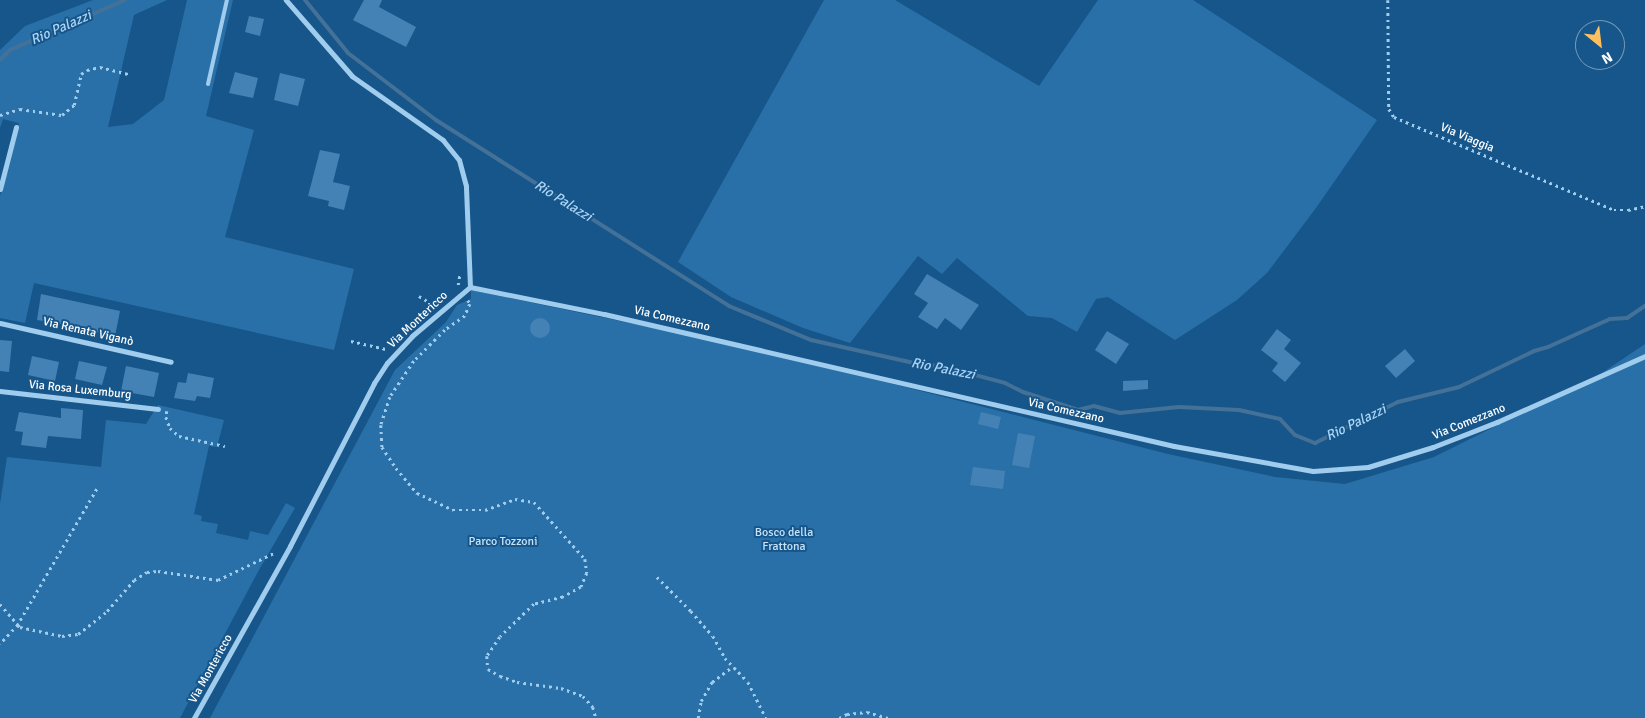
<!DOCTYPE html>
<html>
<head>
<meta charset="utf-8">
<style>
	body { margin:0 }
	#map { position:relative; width:1645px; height:718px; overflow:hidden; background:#17568a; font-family:Signika,sans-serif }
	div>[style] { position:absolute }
	.green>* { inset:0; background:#2970a9 }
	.stream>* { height:4px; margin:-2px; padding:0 2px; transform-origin:2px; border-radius:2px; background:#447198 }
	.building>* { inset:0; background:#4482b5 }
	.round { border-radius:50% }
	.path>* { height:2.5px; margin-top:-1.25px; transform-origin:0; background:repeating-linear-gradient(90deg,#a0ccee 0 2.5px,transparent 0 6.5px) }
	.lane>* { height:4px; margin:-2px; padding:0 2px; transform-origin:2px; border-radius:2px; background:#a0ccee }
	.street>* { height:5px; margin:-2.5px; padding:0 2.5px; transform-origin:2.5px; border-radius:2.5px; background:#a0ccee }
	span { translate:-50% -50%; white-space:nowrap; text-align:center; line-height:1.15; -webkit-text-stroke:4px #17568a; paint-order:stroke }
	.street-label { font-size:12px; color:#fff }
	.park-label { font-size:12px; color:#c6e3fa }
	.water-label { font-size:14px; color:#acd5f6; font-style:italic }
	.north { position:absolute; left:1575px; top:20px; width:50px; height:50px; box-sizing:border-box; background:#17568a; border:1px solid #749ab9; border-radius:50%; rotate:151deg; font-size:14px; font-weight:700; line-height:20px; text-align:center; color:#fff }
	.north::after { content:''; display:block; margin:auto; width:18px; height:22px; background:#ffbf5d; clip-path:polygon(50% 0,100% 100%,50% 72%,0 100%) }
</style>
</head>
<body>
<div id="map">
	<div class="green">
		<div style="clip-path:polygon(93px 0,167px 0,134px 15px,108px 127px,133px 124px,164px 100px,187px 0,233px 0,206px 116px,254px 130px,225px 237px,354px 269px,334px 350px,34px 283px,25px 323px,0 318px,0 196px,19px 123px,3px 119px,0 128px,0 50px,25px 26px)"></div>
		<div style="clip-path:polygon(824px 0,895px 0,1039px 86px,1098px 0,1193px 0,1377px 120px,1316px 208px,1267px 273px,1237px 300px,1175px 340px,1108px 297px,1096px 299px,1077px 332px,1052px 318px,1028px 316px,957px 258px,942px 274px,918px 256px,850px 343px,803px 328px,731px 297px,678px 262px)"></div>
		<div style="clip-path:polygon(471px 290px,755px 349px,1168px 454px,1275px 477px,1345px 484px,1434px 457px,1602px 373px,1645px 344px,1645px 718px,210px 718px,395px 370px,446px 322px,457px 305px,471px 299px)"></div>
		<div style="clip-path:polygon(158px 405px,224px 420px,217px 447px,209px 446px,194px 514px,202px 516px,201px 521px,218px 524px,216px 533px,248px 540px,250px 531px,268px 535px,286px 503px,295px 508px,260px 568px,180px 718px,0 718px,0 504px,7px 457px,101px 467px,106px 420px,146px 424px)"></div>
	</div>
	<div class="stream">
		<div style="left:305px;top:0;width:68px;rotate:50.9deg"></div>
		<div style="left:348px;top:53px;width:111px;rotate:37.3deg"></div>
		<div style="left:436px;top:120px;width:347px;rotate:32.4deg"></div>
		<div style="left:729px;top:306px;width:89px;rotate:22.5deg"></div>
		<div style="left:811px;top:340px;width:110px;rotate:12.6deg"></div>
		<div style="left:918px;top:364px;width:27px;rotate:6deg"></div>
		<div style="left:945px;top:367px;width:62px;rotate:14.9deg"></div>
		<div style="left:1005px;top:383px;width:20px;rotate:27deg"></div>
		<div style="left:1023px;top:392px;width:58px;rotate:18.1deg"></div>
		<div style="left:1078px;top:410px;width:16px;rotate:-14deg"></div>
		<div style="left:1094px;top:406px;width:27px;rotate:15deg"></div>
		<div style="left:1120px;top:413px;width:59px;rotate:-5.8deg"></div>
		<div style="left:1179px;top:407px;width:60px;rotate:2.9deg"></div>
		<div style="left:1239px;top:410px;width:42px;rotate:12.4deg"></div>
		<div style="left:1280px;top:419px;width:22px;rotate:47deg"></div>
		<div style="left:1295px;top:435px;width:22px;rotate:22deg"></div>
		<div style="left:1315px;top:443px;width:93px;rotate:-26.3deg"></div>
		<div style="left:1398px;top:402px;width:63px;rotate:-13.8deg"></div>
		<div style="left:1459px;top:387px;width:83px;rotate:-25.6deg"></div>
		<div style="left:1534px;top:351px;width:15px;rotate:-16deg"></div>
		<div style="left:1548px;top:347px;width:68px;rotate:-24.3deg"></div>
		<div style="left:1610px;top:319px;width:17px;rotate:-3deg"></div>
		<div style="left:1627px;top:318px;width:22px;rotate:-34deg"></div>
		<div style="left:0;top:60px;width:14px;rotate:-45deg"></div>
		<div style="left:10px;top:50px;width:125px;rotate:-23.5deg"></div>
	</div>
	<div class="building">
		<div style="clip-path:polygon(364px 0,382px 0,379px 7px,416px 27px,406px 47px,353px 20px)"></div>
		<div style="clip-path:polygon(249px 16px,264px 19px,260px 36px,245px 32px)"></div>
		<div style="clip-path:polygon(235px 72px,258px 78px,253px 98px,229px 93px)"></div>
		<div style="clip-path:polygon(280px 73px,305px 79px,298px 106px,274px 100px)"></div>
		<div style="clip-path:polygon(320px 150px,340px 154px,333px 182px,350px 186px,344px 210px,328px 206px,329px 201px,308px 196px)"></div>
		<div style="clip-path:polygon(927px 274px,979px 305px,961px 330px,945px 318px,937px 329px,918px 317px,928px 303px,914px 294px)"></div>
		<div style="clip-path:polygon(41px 294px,120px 311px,115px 336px,84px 330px,85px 328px,37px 320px)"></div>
		<div class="round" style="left:530px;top:318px;width:20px;height:20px"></div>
		<div style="clip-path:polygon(1277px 329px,1291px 340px,1284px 349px,1301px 363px,1285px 382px,1272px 371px,1278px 363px,1261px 350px)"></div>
		<div style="clip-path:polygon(1107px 331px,1129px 344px,1116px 364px,1095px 350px)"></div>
		<div style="clip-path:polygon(0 340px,12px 341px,9px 372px,0 371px)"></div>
		<div style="clip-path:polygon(1405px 349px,1415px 361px,1396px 378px,1385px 366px)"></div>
		<div style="clip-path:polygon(32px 356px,59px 362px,55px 381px,28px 375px)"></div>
		<div style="clip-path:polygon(79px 361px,107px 367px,102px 385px,75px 379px)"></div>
		<div style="clip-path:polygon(126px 366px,159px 373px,154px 397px,121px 391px)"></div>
		<div style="clip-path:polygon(188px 373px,214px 378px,210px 398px,197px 396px,195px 401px,174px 398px,178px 382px,186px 383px)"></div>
		<div style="clip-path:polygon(1148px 380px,1148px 389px,1123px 391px,1123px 381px)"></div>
		<div style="clip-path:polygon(61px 408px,83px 410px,81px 439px,48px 436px,46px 448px,21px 445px,23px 432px,15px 431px,19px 412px,61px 418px)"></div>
		<div style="clip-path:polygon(981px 412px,1001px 417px,998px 429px,978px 424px)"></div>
		<div style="clip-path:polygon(1018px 433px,1035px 436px,1029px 468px,1012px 465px)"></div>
		<div style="clip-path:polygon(973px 467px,1005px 471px,1003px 489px,970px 485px)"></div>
	</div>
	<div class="path">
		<div style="left:1388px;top:0;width:109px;rotate:89.5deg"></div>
		<div style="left:1389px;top:109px;width:9px;rotate:58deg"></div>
		<div style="left:1394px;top:117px;width:239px;rotate:22.9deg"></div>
		<div style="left:1614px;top:210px;width:14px"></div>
		<div style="left:1628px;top:210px;width:17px;rotate:-13deg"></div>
		<div style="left:0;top:115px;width:21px;rotate:-17deg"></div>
		<div style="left:20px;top:109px;width:42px;rotate:8.1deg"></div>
		<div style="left:62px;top:115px;width:16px;rotate:-40deg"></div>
		<div style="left:74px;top:105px;width:32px;rotate:-77deg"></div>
		<div style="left:81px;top:74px;width:7px;rotate:-34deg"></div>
		<div style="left:87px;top:70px;width:13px;rotate:-13deg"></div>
		<div style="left:100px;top:67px;width:32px;rotate:14deg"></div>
		<div style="left:458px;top:285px;width:12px;rotate:-81deg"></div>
		<div style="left:419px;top:296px;width:17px;rotate:31deg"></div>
		<div style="left:468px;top:300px;width:4px;rotate:63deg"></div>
		<div style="left:470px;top:304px;width:13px;rotate:113deg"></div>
		<div style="left:465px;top:316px;width:24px;rotate:145deg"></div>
		<div style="left:445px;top:330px;width:44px;rotate:135deg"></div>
		<div style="left:414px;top:361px;width:43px;rotate:123.7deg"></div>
		<div style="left:390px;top:397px;width:29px;rotate:108deg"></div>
		<div style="left:381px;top:425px;width:22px;rotate:87deg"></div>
		<div style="left:382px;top:447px;width:25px;rotate:56deg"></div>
		<div style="left:396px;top:468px;width:33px;rotate:50deg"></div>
		<div style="left:417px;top:493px;width:40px;rotate:25deg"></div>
		<div style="left:453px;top:510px;width:32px"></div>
		<div style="left:485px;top:510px;width:32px;rotate:-20deg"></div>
		<div style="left:515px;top:499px;width:19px;rotate:9deg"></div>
		<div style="left:534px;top:502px;width:76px;rotate:48.2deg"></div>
		<div style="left:585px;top:559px;width:14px;rotate:82deg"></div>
		<div style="left:587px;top:573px;width:15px;rotate:113deg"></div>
		<div style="left:581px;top:587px;width:21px;rotate:151deg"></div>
		<div style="left:563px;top:597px;width:30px;rotate:166deg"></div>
		<div style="left:534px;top:604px;width:47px;rotate:135.9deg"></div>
		<div style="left:500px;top:637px;width:23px;rotate:124deg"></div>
		<div style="left:487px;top:656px;width:13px;rotate:86deg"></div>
		<div style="left:488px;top:669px;width:14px;rotate:30deg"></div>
		<div style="left:500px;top:676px;width:18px;rotate:19deg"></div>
		<div style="left:517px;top:682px;width:44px;rotate:7.8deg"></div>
		<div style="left:561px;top:688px;width:23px;rotate:20deg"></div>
		<div style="left:583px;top:696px;width:15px;rotate:48deg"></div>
		<div style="left:593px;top:707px;width:11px;rotate:75deg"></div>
		<div style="left:351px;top:341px;width:37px;rotate:13deg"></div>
		<div style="left:167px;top:411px;width:6px;rotate:99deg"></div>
		<div style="left:166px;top:417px;width:12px;rotate:70deg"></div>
		<div style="left:170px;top:428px;width:12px;rotate:42deg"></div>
		<div style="left:179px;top:436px;width:47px;rotate:12.3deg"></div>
		<div style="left:97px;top:489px;width:157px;rotate:120.2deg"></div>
		<div style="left:18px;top:625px;width:3px;rotate:45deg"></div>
		<div style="left:20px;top:627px;width:43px;rotate:12.1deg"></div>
		<div style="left:62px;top:636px;width:16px;rotate:-7deg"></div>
		<div style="left:78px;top:634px;width:37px;rotate:-38deg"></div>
		<div style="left:107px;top:611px;width:41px;rotate:-48.9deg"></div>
		<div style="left:134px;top:580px;width:15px;rotate:-32deg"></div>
		<div style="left:147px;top:572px;width:11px;rotate:-5deg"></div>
		<div style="left:158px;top:571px;width:61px;rotate:8.5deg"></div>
		<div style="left:218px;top:580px;width:64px;rotate:-25.8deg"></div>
		<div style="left:657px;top:577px;width:48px;rotate:45deg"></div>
		<div style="left:691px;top:611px;width:33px;rotate:49deg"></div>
		<div style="left:713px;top:636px;width:25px;rotate:61deg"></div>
		<div style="left:725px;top:658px;width:33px;rotate:46deg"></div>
		<div style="left:748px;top:682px;width:40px;rotate:63.4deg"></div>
		<div style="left:0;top:604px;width:28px;rotate:49deg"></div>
		<div style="left:18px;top:625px;width:26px;rotate:133deg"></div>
		<div style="left:698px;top:718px;width:17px;rotate:-80deg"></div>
		<div style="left:701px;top:701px;width:22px;rotate:-60deg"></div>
		<div style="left:712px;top:682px;width:26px;rotate:-37deg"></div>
		<div style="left:839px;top:718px;width:9px;rotate:-27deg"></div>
		<div style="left:847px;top:714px;width:20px;rotate:-6deg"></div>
		<div style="left:867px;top:712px;width:22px;rotate:16deg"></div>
	</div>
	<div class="lane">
		<div style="left:208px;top:84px;width:86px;rotate:-77.3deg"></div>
	</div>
	<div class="street">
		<div style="left:0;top:189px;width:64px;rotate:-75.5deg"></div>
		<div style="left:470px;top:287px;width:137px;rotate:11.4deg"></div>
		<div style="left:604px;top:314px;width:585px;rotate:13.04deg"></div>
		<div style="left:1174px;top:446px;width:141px;rotate:10.2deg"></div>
		<div style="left:1313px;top:471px;width:55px;rotate:-4.2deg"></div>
		<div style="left:1368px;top:467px;width:68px;rotate:-17.1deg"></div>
		<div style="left:1433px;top:447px;width:69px;rotate:-21.3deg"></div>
		<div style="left:1497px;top:422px;width:162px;rotate:-24deg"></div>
		<div style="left:0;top:323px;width:175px;rotate:12.8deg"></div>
		<div style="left:0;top:391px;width:159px;rotate:6.5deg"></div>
		<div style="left:194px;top:718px;width:197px;rotate:-60.8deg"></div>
		<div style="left:290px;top:546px;width:183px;rotate:-62.7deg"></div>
		<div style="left:374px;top:383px;width:24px;rotate:-57deg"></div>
		<div style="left:387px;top:363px;width:37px;rotate:-47deg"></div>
		<div style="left:412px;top:336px;width:76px;rotate:-40.2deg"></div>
		<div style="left:470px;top:287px;width:101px;rotate:-92.3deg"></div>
		<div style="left:466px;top:186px;width:27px;rotate:-105deg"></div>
		<div style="left:459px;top:160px;width:26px;rotate:-129deg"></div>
		<div style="left:443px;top:140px;width:111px;rotate:-144.9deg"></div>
		<div style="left:352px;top:76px;width:101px;rotate:-131deg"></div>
	</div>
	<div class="street-label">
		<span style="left:1467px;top:138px;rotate:23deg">Via Viaggia</span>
		<span style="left:672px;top:319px;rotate:13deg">Via Comezzano</span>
		<span style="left:418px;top:320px;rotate:-43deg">Via Montericco</span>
		<span style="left:88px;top:332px;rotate:13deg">Via Renata Viganò</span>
		<span style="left:80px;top:390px;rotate:6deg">Via Rosa Luxemburg</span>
		<span style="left:1066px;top:411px;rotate:13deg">Via Comezzano</span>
		<span style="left:1469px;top:422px;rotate:-22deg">Via Comezzano</span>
		<span style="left:211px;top:669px;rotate:-61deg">Via Montericco</span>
	</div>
	<div class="park-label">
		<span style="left:784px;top:540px">Bosco della<br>Frattona</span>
		<span style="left:503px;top:542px">Parco Tozzoni</span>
	</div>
	<div class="water-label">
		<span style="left:61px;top:28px;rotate:-24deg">Rio Palazzi</span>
		<span style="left:563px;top:201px;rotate:32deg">Rio Palazzi</span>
		<span style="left:943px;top:369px;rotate:11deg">Rio Palazzi</span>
		<span style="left:1356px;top:423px;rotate:-26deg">Rio Palazzi</span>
	</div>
	<div class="north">N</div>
</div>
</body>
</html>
